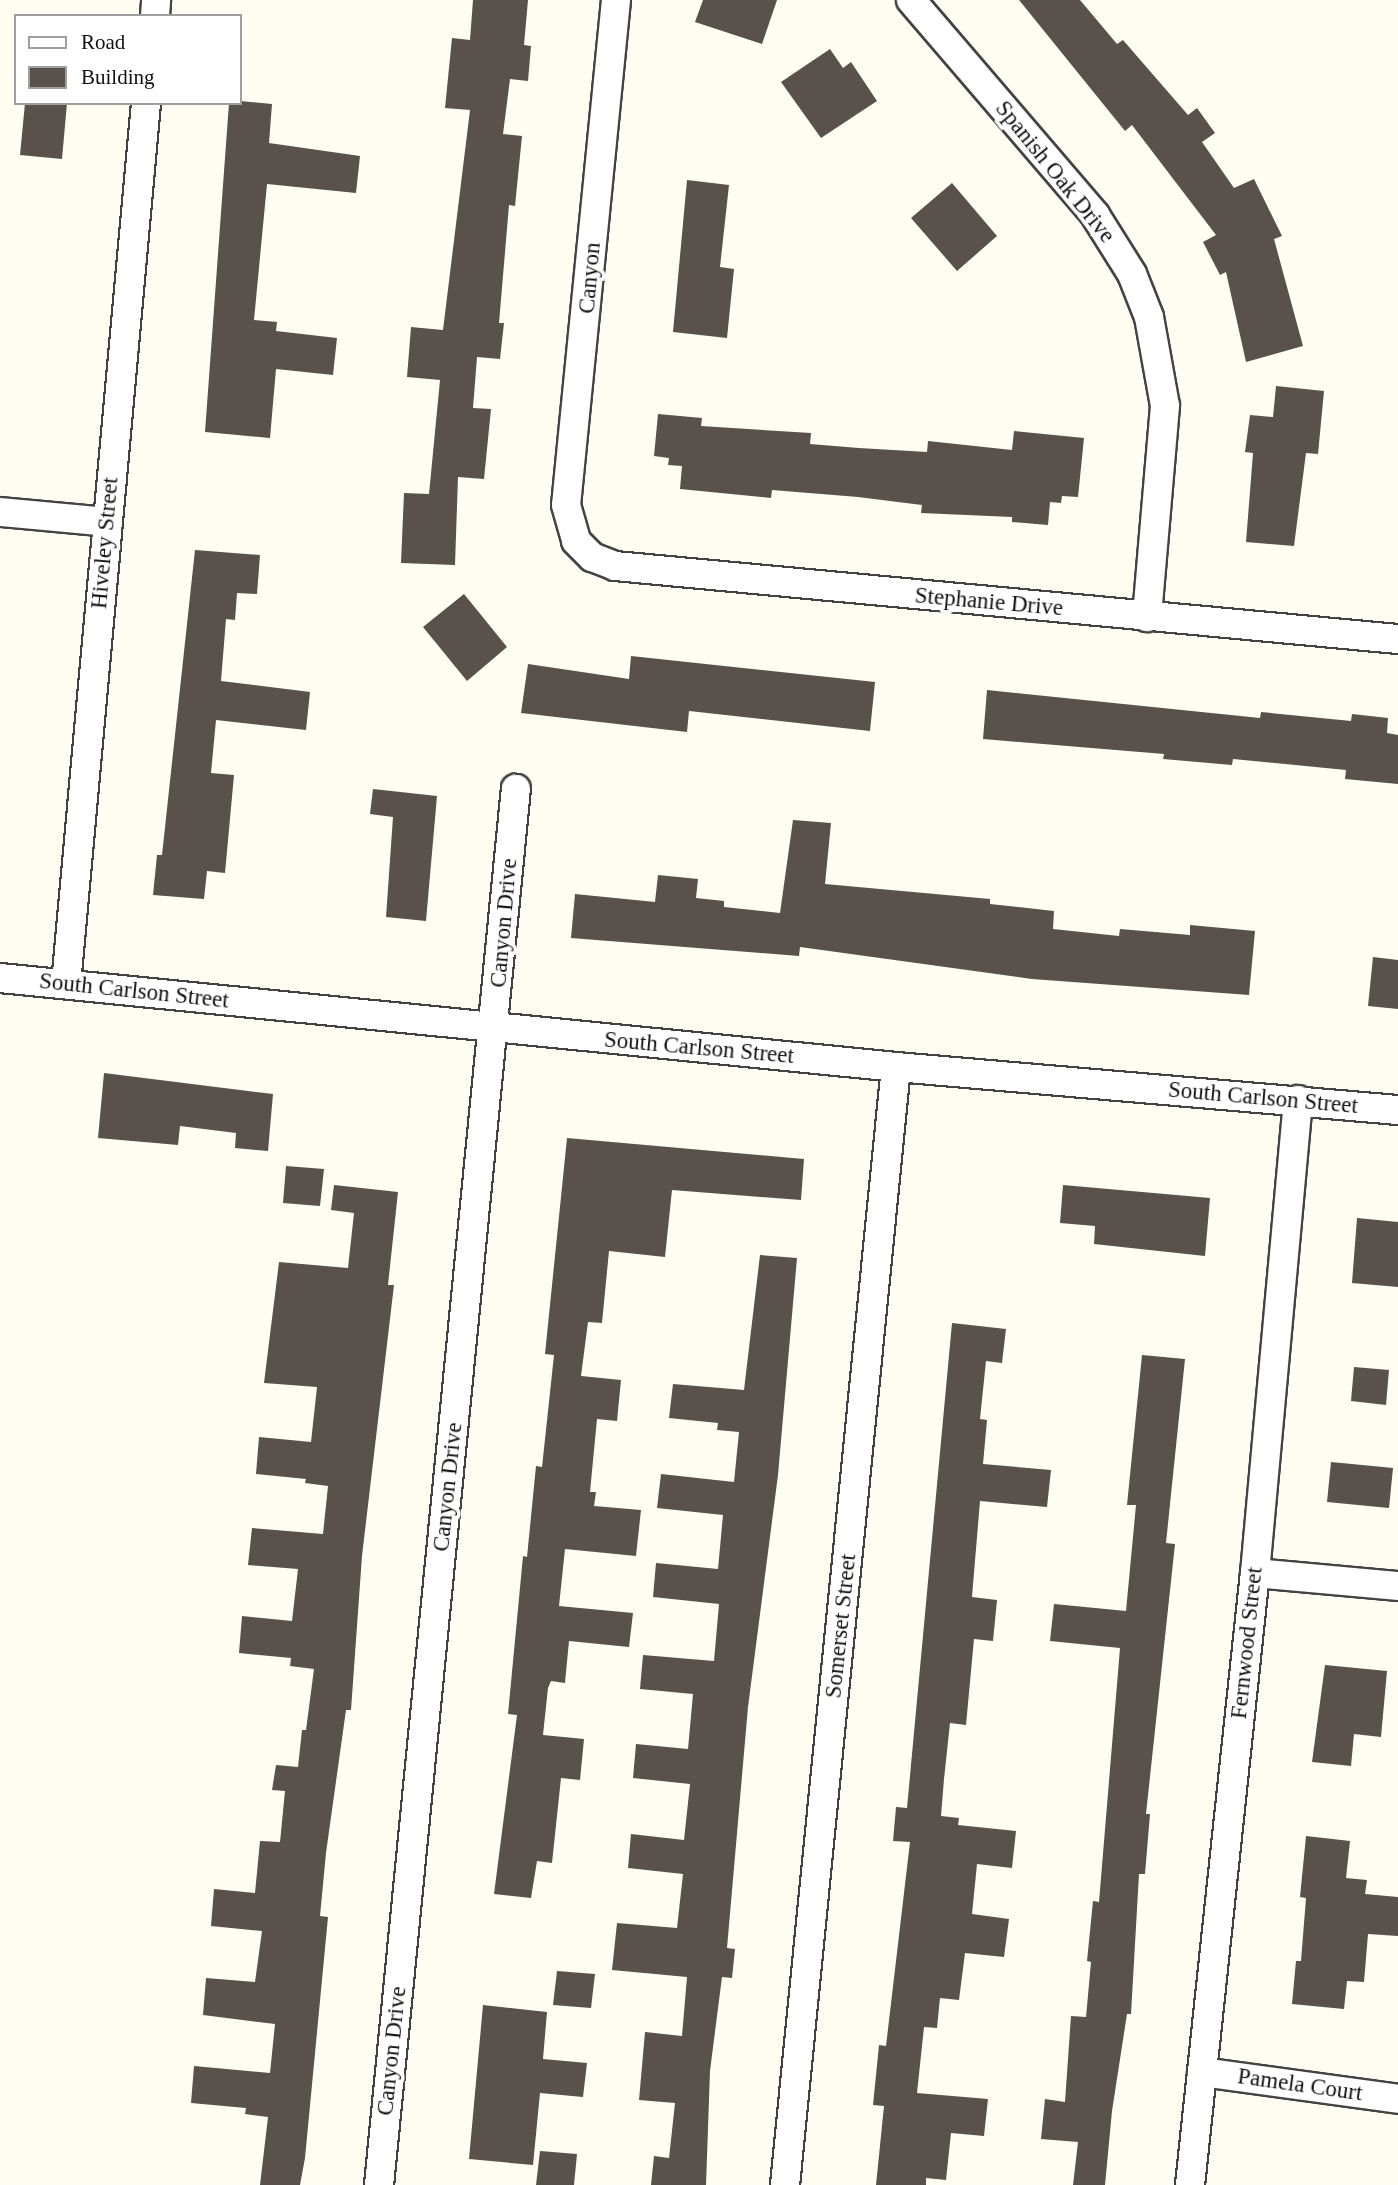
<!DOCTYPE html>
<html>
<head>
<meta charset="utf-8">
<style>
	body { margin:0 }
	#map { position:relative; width:1398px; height:2185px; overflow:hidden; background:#fffdf2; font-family:"Times New Roman",serif }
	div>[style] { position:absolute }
	.building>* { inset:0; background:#59514b }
	.roads { filter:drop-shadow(2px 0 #434343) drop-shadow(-2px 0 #434343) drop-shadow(0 2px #434343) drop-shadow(0 -2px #434343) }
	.minor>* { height:28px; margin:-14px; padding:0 14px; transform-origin:14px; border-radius:14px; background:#fff }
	span { translate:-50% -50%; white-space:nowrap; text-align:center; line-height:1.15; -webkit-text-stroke:7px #fff; paint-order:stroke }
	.street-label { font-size:23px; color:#101010 }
	.legend { position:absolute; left:14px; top:14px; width:228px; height:91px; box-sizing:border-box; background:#fff; border:2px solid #9f9f9f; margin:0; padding:9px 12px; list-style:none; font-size:21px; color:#101010 }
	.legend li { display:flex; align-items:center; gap:14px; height:35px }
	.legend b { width:35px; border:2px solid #9f9f9f }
</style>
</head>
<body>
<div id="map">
	<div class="building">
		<div style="clip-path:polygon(473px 0,528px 0,524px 45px,531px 46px,528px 81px,510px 79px,503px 134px,522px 136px,515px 206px,509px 205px,499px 323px,504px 323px,500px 359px,477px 357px,473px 408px,491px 409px,484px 479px,458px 477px,455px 565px,401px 563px,404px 493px,429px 494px,440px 380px,407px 377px,411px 327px,443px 330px,470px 110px,445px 108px,452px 38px,470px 40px)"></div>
		<div style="clip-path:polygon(703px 0,777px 0,762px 44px,695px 22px)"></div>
		<div style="clip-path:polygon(1019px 0,1080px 0,1117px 44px,1123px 40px,1188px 115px,1197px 108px,1215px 133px,1202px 142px,1234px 188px,1254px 179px,1282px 236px,1274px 239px,1303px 346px,1246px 362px,1226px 272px,1220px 275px,1203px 242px,1216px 235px,1132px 125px,1125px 131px)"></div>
		<div style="clip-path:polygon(830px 49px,843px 68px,851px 62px,877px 101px,821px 138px,781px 82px)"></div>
		<div style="clip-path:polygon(240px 101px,272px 104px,269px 143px,360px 156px,356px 193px,267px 184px,254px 320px,277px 322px,276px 331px,337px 338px,333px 375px,276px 369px,270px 438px,205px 432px,229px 103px)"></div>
		<div style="clip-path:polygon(25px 103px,67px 103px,62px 159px,20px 155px)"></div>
		<div style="clip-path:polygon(687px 180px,729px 185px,720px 267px,734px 269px,727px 338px,673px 332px)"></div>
		<div style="clip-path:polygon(952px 183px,997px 236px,957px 271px,911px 218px)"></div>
		<div style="clip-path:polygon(1276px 386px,1324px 391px,1318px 454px,1306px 453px,1294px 546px,1246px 542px,1253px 453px,1245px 452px,1250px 415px,1273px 417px)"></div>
		<div style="clip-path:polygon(658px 414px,702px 418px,701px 426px,811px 433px,810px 444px,859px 448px,927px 452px,928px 441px,1012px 450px,1014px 431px,1084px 438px,1078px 497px,1062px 496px,1061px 503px,1050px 502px,1048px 525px,1012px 522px,1012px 517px,921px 513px,922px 505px,858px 497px,772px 490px,771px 498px,680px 489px,682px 466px,668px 465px,669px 458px,654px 456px)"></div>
		<div style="clip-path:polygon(195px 550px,260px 555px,257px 594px,237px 593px,235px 620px,226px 619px,221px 681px,310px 692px,306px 730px,216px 720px,211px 773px,234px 775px,225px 873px,207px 871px,204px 899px,153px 895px,157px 855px,162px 855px)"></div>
		<div style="clip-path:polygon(464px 594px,507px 647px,467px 681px,423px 627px)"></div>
		<div style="clip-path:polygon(631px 656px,875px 682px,870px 731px,689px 711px,687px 732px,521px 713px,528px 664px,629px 679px)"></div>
		<div style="clip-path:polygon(987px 690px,1260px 718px,1261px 712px,1351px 721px,1352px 714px,1388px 718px,1387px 733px,1398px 735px,1398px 784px,1345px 779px,1346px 770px,1233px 759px,1232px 765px,1163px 759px,1164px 754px,983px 739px)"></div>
		<div style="clip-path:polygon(373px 789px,437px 796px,426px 921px,386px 917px,393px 817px,370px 814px)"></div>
		<div style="clip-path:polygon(793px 820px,831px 823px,825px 884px,990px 899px,990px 904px,1054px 911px,1053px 929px,1119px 936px,1120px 929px,1190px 935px,1190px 925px,1255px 931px,1249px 995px,1032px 979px,800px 947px,799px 956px,571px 938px,575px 894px,655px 902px,658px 875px,698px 879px,696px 898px,724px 901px,724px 907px,780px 913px)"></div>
		<div style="clip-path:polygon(1373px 957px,1398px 960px,1398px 1009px,1368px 1006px)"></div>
		<div style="clip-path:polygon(104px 1073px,273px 1094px,268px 1151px,235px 1148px,236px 1133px,180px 1126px,178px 1145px,98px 1138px)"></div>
		<div style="clip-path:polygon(567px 1138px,804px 1159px,801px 1200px,672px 1190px,665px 1257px,609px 1251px,602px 1323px,588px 1322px,581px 1376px,621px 1380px,617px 1421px,597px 1419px,590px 1492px,596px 1492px,594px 1506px,641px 1510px,636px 1556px,565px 1549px,559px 1606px,633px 1613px,629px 1647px,569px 1641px,565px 1683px,551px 1681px,548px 1688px,543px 1735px,584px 1739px,580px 1780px,561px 1778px,552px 1863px,537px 1861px,531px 1898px,494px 1894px,517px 1715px,508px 1714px,523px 1556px,527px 1557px,536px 1466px,542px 1467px,554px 1355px,545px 1354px)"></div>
		<div style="clip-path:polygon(286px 1166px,324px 1169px,320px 1206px,283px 1203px)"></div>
		<div style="clip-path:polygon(334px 1185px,398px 1192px,388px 1285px,394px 1285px,362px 1556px,351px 1710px,346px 1710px,326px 1853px,320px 1916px,328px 1917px,305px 2158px,300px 2185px,260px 2185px,268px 2117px,245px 2114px,246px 2108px,191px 2103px,194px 2066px,270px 2073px,275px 2024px,203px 2015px,206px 1978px,255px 1982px,262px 1931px,211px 1926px,214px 1889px,255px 1893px,260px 1841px,280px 1842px,285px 1791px,272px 1790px,276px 1765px,298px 1767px,302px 1730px,306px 1730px,314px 1669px,290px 1666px,291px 1658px,239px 1653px,242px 1616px,292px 1621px,298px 1569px,248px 1565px,252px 1528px,323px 1534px,328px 1486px,305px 1483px,306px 1479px,256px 1474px,259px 1437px,311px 1442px,317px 1387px,264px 1383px,279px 1262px,348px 1268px,354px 1213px,331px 1210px)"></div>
		<div style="clip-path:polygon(1063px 1185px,1210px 1198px,1205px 1256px,1094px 1244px,1095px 1226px,1060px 1223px)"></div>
		<div style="clip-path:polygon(1357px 1218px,1398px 1222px,1398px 1287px,1352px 1283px)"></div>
		<div style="clip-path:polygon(760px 1255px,797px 1258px,778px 1475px,748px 1707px,727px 1948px,735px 1949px,732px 1978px,722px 1977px,710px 2071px,706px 2185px,651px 2185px,654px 2156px,669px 2158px,675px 2103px,639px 2100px,645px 2032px,682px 2036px,687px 1977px,612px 1970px,617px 1923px,677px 1928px,683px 1874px,628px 1868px,631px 1834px,684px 1840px,690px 1784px,633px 1778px,636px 1744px,688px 1749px,693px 1694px,640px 1689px,643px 1655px,714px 1661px,719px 1604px,653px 1597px,656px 1563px,718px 1569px,723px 1515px,657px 1508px,661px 1474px,734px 1482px,739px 1432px,717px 1430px,718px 1423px,669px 1418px,673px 1384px,744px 1390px)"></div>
		<div style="clip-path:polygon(952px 1323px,1006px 1329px,1002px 1363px,986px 1361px,980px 1419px,987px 1420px,983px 1464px,1051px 1470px,1047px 1507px,980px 1501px,972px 1597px,997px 1600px,993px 1641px,974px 1639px,966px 1725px,950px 1723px,944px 1779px,941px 1816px,959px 1818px,958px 1825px,1016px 1831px,1012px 1868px,977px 1864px,972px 1914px,1009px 1919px,1004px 1957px,965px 1953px,959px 2000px,940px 1998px,937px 2028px,924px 2027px,917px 2093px,988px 2099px,984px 2136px,951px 2133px,946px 2180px,926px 2178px,926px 2185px,876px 2185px,884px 2106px,873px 2105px,879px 2045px,886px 2046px,910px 1842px,893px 1841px,896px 1807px,907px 1808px)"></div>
		<div style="clip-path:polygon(1142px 1355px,1185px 1359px,1166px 1543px,1175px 1544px,1146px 1814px,1150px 1814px,1145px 1874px,1139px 1874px,1131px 2014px,1127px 2014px,1112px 2111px,1105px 2185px,1073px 2185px,1078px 2142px,1041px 2139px,1045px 2099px,1065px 2102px,1071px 2016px,1086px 2017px,1091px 1962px,1087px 1961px,1093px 1901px,1099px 1902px,1120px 1648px,1050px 1641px,1054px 1604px,1126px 1611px,1136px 1505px,1127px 1505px)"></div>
		<div style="clip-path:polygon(1354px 1367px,1389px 1370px,1386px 1405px,1351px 1401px)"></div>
		<div style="clip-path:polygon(1331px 1462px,1393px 1468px,1389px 1508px,1327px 1502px)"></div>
		<div style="clip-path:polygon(1325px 1665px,1387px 1671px,1381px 1737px,1354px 1734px,1351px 1766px,1312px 1762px)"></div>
		<div style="clip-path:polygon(1306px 1836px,1350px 1841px,1346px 1878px,1367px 1880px,1365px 1894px,1398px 1897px,1398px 1936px,1368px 1934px,1364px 1982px,1347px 1981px,1344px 2009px,1292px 2004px,1296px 1961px,1301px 1961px,1306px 1898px,1300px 1897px)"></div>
		<div style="clip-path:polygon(557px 1971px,595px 1974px,591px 2008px,553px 2005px)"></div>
		<div style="clip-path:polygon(483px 2005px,547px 2012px,543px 2059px,587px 2063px,583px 2097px,540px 2093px,533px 2165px,469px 2159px)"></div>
		<div style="clip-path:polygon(540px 2151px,577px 2154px,574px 2185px,536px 2185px)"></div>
	</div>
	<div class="roads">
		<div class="minor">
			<div style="left:616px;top:0;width:507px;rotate:95.65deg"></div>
			<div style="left:566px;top:505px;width:37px;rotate:74deg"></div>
			<div style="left:576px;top:541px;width:23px;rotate:45deg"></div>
			<div style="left:592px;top:557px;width:25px;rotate:21deg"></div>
			<div style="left:615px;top:566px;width:786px;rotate:5.33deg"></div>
			<div style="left:911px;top:0;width:283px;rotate:49.4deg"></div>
			<div style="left:1095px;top:215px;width:70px;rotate:57.9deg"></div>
			<div style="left:1132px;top:274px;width:46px;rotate:68.4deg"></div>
			<div style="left:1149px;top:317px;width:90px;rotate:79.8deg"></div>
			<div style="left:1165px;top:406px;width:212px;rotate:94.9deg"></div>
			<div style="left:155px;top:16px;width:16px;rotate:-86deg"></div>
			<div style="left:0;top:512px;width:107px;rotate:5.3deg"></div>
			<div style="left:0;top:978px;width:900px;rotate:5.67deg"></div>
			<div style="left:896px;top:1067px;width:504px;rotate:4.9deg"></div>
			<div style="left:66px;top:984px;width:885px;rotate:-84.81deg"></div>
			<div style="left:1255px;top:1573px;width:144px;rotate:5.2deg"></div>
			<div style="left:1202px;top:2072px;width:198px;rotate:7.8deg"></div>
			<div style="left:379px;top:2185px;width:1403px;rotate:-84.4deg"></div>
			<div style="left:785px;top:2185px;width:1123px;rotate:-84.33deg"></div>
			<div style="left:1190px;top:2185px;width:615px;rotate:-83.94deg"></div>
			<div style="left:1255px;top:1573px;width:475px;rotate:-84.8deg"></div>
		</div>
	</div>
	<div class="street-label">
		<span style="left:1055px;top:172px;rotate:51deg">Spanish Oak Drive</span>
		<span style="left:590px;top:278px;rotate:-85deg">Canyon</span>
		<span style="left:105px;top:543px;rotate:-85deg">Hiveley Street</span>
		<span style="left:989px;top:602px;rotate:5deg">Stephanie Drive</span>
		<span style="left:504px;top:923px;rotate:-85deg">Canyon Drive</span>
		<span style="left:134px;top:991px;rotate:6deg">South Carlson Street</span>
		<span style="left:699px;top:1048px;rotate:5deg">South Carlson Street</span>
		<span style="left:1263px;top:1098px;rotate:5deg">South Carlson Street</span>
		<span style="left:448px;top:1487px;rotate:-84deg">Canyon Drive</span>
		<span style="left:841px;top:1626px;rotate:-84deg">Somerset Street</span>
		<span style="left:1247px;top:1643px;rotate:-84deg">Fernwood Street</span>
		<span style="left:392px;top:2051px;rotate:-84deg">Canyon Drive</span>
		<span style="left:1300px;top:2085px;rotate:8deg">Pamela Court</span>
	</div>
	<ul class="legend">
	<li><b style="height:9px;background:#fff"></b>Road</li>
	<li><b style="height:19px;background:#59514b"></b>Building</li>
	</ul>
</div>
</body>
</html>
